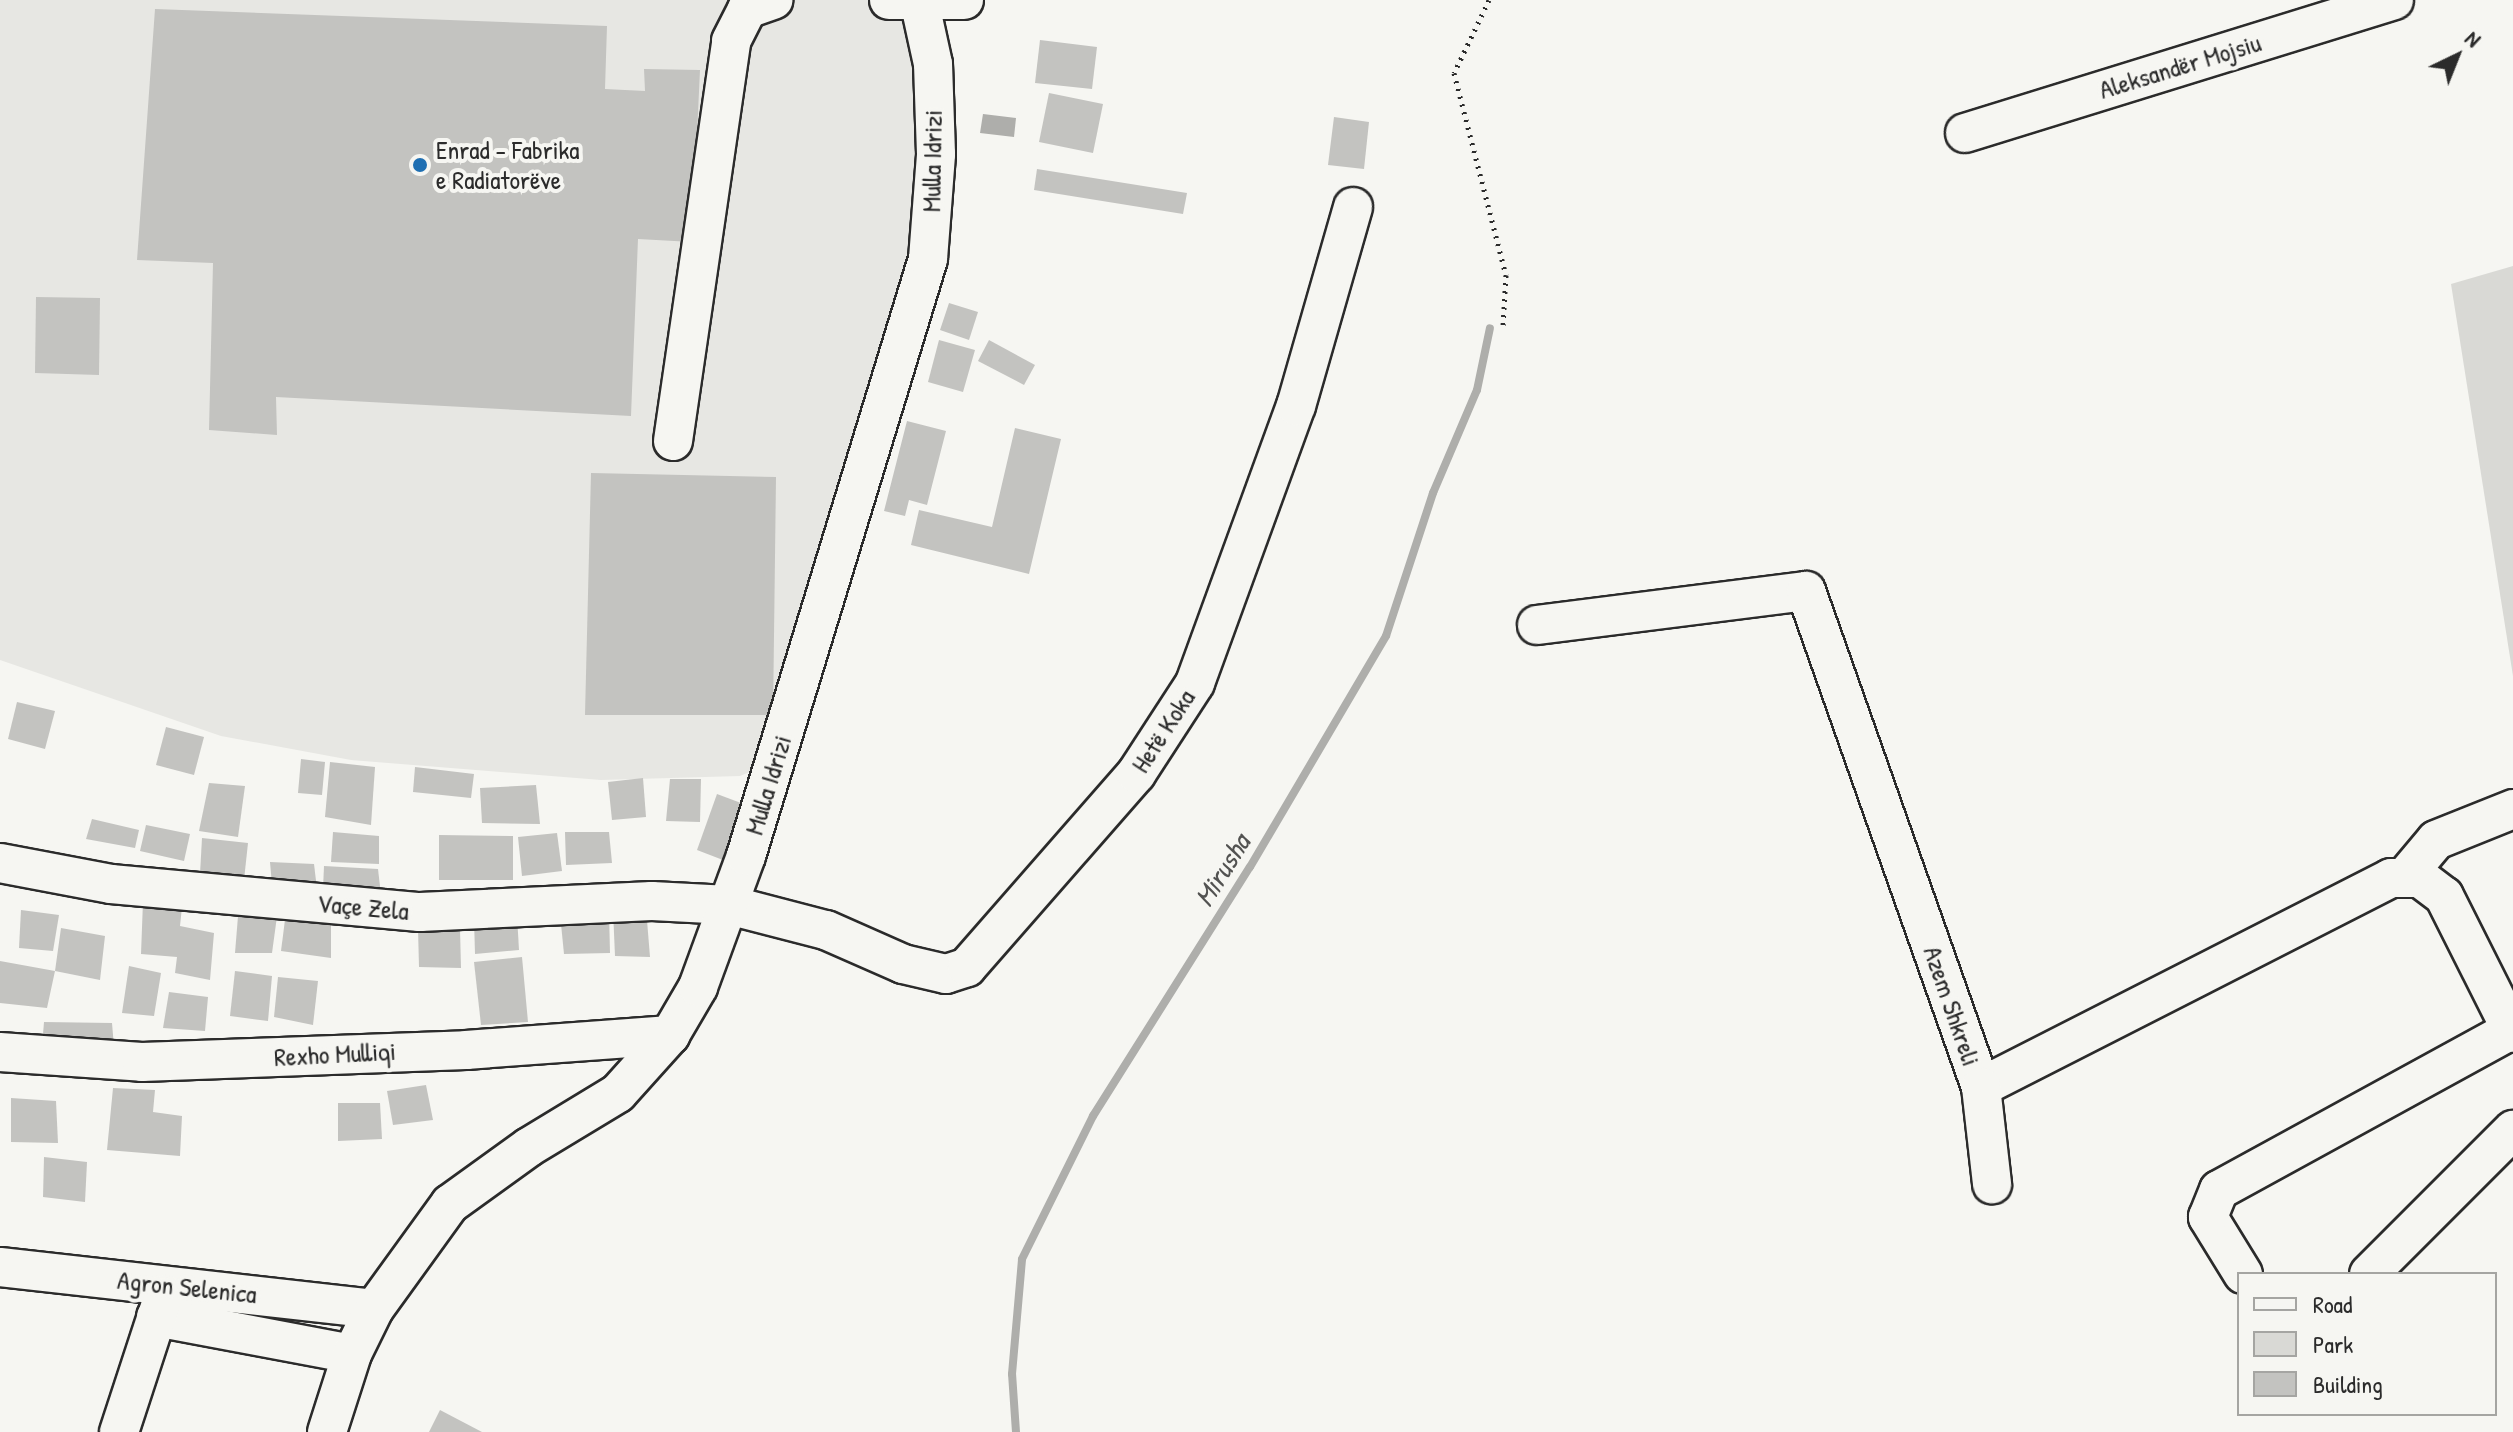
<!DOCTYPE html>
<html>
<head>
<meta charset="utf-8">
<style>
	body { margin:0 }
	#map { position:relative; width:2513px; height:1432px; overflow:hidden; background:#f6f6f2; font-family:"Patrick Hand",sans-serif }
	div>[style] { position:absolute }
	.built>* { inset:0; background:#e7e7e3 }
	.green>* { inset:0; background:#d9d9d5 }
	.water>* { inset:0; background:#aeaeab }
	.stream>* { height:8px; margin:-4px; padding:0 4px; transform-origin:4px; border-radius:4px; background:#aeaeab }
	.building>* { inset:0; background:#c3c3c0 }
	.path>* { height:5px; margin-top:-2.5px; transform-origin:0; background:repeating-linear-gradient(90deg,#2b2b2b 0 2px,transparent 0 8px) }
	.roads { filter:drop-shadow(2px 0 #2b2b2b) drop-shadow(-2px 0 #2b2b2b) drop-shadow(0 2px #2b2b2b) drop-shadow(0 -2px #2b2b2b) }
	.minor>* { height:38px; margin:-19px; padding:0 19px; transform-origin:19px; border-radius:19px; background:#f6f6f2 }
	.dots>* { width:22px; height:22px; translate:-50% -50%; box-sizing:border-box; border:4px solid #f6f6f2; border-radius:50% }
	span { translate:-50% -50%; white-space:nowrap; text-align:center; line-height:1.15; -webkit-text-stroke:8px #f6f6f2; paint-order:stroke }
	.street-label { font-size:26px; color:#2b2b2b }
	.poi-label { font-size:26px; color:#2b2b2b }
	.left { translate:0 -50%; text-align:left }
	.water-label { font-size:28px; color:#525251; font-style:italic }
	.legend { position:absolute; left:2237px; top:1272px; width:260px; height:144px; box-sizing:border-box; background:#f6f6f2; border:2px solid #a5a5a2; margin:0; padding:10px 14px; list-style:none; font-size:24px; color:#2b2b2b }
	.legend li { display:flex; align-items:center; gap:16px; height:40px }
	.legend b { width:40px; border:2px solid #a5a5a2 }
	.north { position:absolute; left:2417px; top:16px; width:80px; height:80px; -webkit-text-stroke:6px #f6f6f2; paint-order:stroke; rotate:43deg; font-size:22px; font-weight:700; line-height:32px; text-align:center; color:#2b2b2b }
	.north::after { content:''; display:block; margin:auto; width:28px; height:36px; background:#2b2b2b; clip-path:polygon(50% 0,100% 100%,50% 72%,0 100%) }
</style>
</head>
<body>
<div id="map">
	<div class="built">
		<div style="clip-path:polygon(0 0,919px 0,936px 154px,776px 761px,740px 776px,601px 780px,351px 760px,221px 736px,0 660px)"></div>
	</div>
	<div class="green">
		<div style="clip-path:polygon(2513px 266px,2513px 676px,2451px 284px)"></div>
	</div>
	<div class="water">
		<div style="clip-path:polygon(983px 114px,1016px 118px,1014px 137px,980px 133px)"></div>
	</div>
	<div class="stream">
		<div style="left:1016px;top:1432px;width:58px;rotate:-93.9deg"></div>
		<div style="left:1012px;top:1374px;width:115px;rotate:-85deg"></div>
		<div style="left:1022px;top:1259px;width:160px;rotate:-63.6deg"></div>
		<div style="left:1093px;top:1116px;width:294px;rotate:-57.8deg"></div>
		<div style="left:1250px;top:867px;width:268px;rotate:-59.5deg"></div>
		<div style="left:1386px;top:636px;width:151px;rotate:-71.8deg"></div>
		<div style="left:1433px;top:493px;width:112px;rotate:-66.9deg"></div>
		<div style="left:1477px;top:390px;width:63px;rotate:-78.2deg"></div>
	</div>
	<div class="building">
		<div style="clip-path:polygon(155px 9px,607px 26px,605px 89px,645px 91px,644px 69px,700px 70px,692px 242px,638px 239px,631px 416px,276px 397px,277px 435px,209px 430px,213px 263px,137px 260px)"></div>
		<div style="clip-path:polygon(1040px 40px,1097px 47px,1092px 89px,1035px 83px)"></div>
		<div style="clip-path:polygon(1049px 93px,1103px 104px,1093px 153px,1039px 142px)"></div>
		<div style="clip-path:polygon(1334px 117px,1369px 122px,1364px 169px,1328px 165px)"></div>
		<div style="clip-path:polygon(1037px 169px,1187px 193px,1183px 214px,1034px 190px)"></div>
		<div style="clip-path:polygon(36px 297px,100px 298px,99px 375px,35px 373px)"></div>
		<div style="clip-path:polygon(949px 303px,978px 312px,969px 340px,940px 330px)"></div>
		<div style="clip-path:polygon(939px 340px,975px 350px,963px 392px,928px 382px)"></div>
		<div style="clip-path:polygon(989px 340px,1035px 365px,1024px 385px,978px 361px)"></div>
		<div style="clip-path:polygon(907px 421px,946px 431px,927px 505px,909px 500px,905px 516px,884px 511px)"></div>
		<div style="clip-path:polygon(1015px 428px,1061px 439px,1029px 574px,911px 545px,919px 510px,992px 527px)"></div>
		<div style="clip-path:polygon(591px 473px,776px 477px,773px 715px,585px 715px)"></div>
		<div style="clip-path:polygon(17px 702px,55px 711px,45px 749px,8px 739px)"></div>
		<div style="clip-path:polygon(166px 727px,204px 737px,194px 775px,156px 765px)"></div>
		<div style="clip-path:polygon(301px 759px,325px 762px,322px 795px,298px 793px)"></div>
		<div style="clip-path:polygon(330px 762px,375px 767px,371px 825px,325px 817px)"></div>
		<div style="clip-path:polygon(415px 767px,474px 774px,471px 798px,413px 792px)"></div>
		<div style="clip-path:polygon(643px 778px,646px 817px,612px 820px,608px 782px)"></div>
		<div style="clip-path:polygon(670px 779px,701px 779px,700px 822px,666px 821px)"></div>
		<div style="clip-path:polygon(209px 783px,245px 786px,238px 837px,199px 831px)"></div>
		<div style="clip-path:polygon(536px 785px,540px 824px,482px 823px,480px 788px)"></div>
		<div style="clip-path:polygon(717px 794px,757px 809px,736px 865px,697px 850px)"></div>
		<div style="clip-path:polygon(92px 819px,139px 830px,135px 848px,86px 839px)"></div>
		<div style="clip-path:polygon(146px 825px,190px 834px,184px 861px,140px 851px)"></div>
		<div style="clip-path:polygon(333px 832px,379px 836px,379px 864px,331px 862px)"></div>
		<div style="clip-path:polygon(565px 832px,609px 832px,612px 863px,566px 865px)"></div>
		<div style="clip-path:polygon(557px 833px,562px 871px,522px 876px,518px 837px)"></div>
		<div style="clip-path:polygon(439px 835px,513px 836px,513px 880px,439px 880px)"></div>
		<div style="clip-path:polygon(202px 838px,248px 843px,244px 880px,200px 874px)"></div>
		<div style="clip-path:polygon(270px 862px,314px 864px,317px 889px,272px 885px)"></div>
		<div style="clip-path:polygon(324px 866px,378px 869px,381px 895px,323px 889px)"></div>
		<div style="clip-path:polygon(143px 901px,182px 907px,180px 926px,214px 933px,210px 980px,175px 973px,177px 957px,141px 954px)"></div>
		<div style="clip-path:polygon(239px 904px,278px 909px,272px 953px,235px 953px)"></div>
		<div style="clip-path:polygon(646px 908px,650px 957px,615px 956px,613px 910px)"></div>
		<div style="clip-path:polygon(21px 910px,59px 915px,53px 951px,19px 948px)"></div>
		<div style="clip-path:polygon(286px 912px,331px 919px,331px 958px,281px 951px)"></div>
		<div style="clip-path:polygon(609px 912px,610px 953px,564px 954px,560px 914px)"></div>
		<div style="clip-path:polygon(517px 916px,519px 950px,475px 954px,474px 919px)"></div>
		<div style="clip-path:polygon(61px 928px,105px 936px,100px 980px,55px 971px,47px 1008px,0 1003px,0 961px,55px 971px)"></div>
		<div style="clip-path:polygon(418px 928px,460px 929px,461px 968px,419px 967px)"></div>
		<div style="clip-path:polygon(522px 957px,528px 1022px,481px 1025px,474px 962px)"></div>
		<div style="clip-path:polygon(129px 966px,161px 973px,154px 1016px,122px 1013px)"></div>
		<div style="clip-path:polygon(235px 971px,272px 976px,268px 1021px,230px 1016px)"></div>
		<div style="clip-path:polygon(278px 977px,318px 981px,313px 1025px,274px 1017px)"></div>
		<div style="clip-path:polygon(169px 992px,208px 997px,205px 1031px,163px 1028px)"></div>
		<div style="clip-path:polygon(44px 1022px,112px 1023px,114px 1047px,42px 1047px)"></div>
		<div style="clip-path:polygon(426px 1085px,433px 1120px,393px 1125px,387px 1091px)"></div>
		<div style="clip-path:polygon(113px 1088px,155px 1090px,153px 1112px,182px 1116px,180px 1156px,107px 1150px)"></div>
		<div style="clip-path:polygon(11px 1098px,56px 1101px,58px 1143px,11px 1142px)"></div>
		<div style="clip-path:polygon(338px 1103px,380px 1103px,382px 1139px,338px 1141px)"></div>
		<div style="clip-path:polygon(44px 1157px,87px 1162px,85px 1202px,43px 1197px)"></div>
		<div style="clip-path:polygon(440px 1410px,482px 1432px,429px 1432px)"></div>
	</div>
	<div class="path">
		<div style="left:1489px;top:0;width:81px;rotate:115.6deg"></div>
		<div style="left:1454px;top:73px;width:209px;rotate:75.6deg"></div>
		<div style="left:1506px;top:275px;width:51px;rotate:93.4deg"></div>
	</div>
	<div class="roads">
		<div class="minor">
			<div style="left:889px;top:0;width:75px"></div>
			<div style="left:1965px;top:133px;width:449px;rotate:-17.2deg"></div>
			<div style="left:673px;top:441px;width:404px;rotate:-81.7deg"></div>
			<div style="left:731px;top:41px;width:36px;rotate:-63deg"></div>
			<div style="left:747px;top:9px;width:28px;rotate:-19deg"></div>
			<div style="left:1537px;top:625px;width:271px;rotate:-7.2deg"></div>
			<div style="left:1806px;top:591px;width:526px;rotate:70.57deg"></div>
			<div style="left:1981px;top:1087px;width:460px;rotate:-27deg"></div>
			<div style="left:2391px;top:878px;width:29px"></div>
			<div style="left:2420px;top:878px;width:30px;rotate:37deg"></div>
			<div style="left:2444px;top:896px;width:153px;rotate:63.3deg"></div>
			<div style="left:0;top:863px;width:113px;rotate:10.7deg"></div>
			<div style="left:111px;top:884px;width:310px;rotate:5.2deg"></div>
			<div style="left:420px;top:912px;width:232px;rotate:-2.7deg"></div>
			<div style="left:652px;top:901px;width:77px;rotate:3deg"></div>
			<div style="left:729px;top:905px;width:100px;rotate:14.5deg"></div>
			<div style="left:826px;top:930px;width:84px;rotate:23.8deg"></div>
			<div style="left:903px;top:964px;width:44px;rotate:13.1deg"></div>
			<div style="left:946px;top:974px;width:22px;rotate:-18deg"></div>
			<div style="left:967px;top:967px;width:257px;rotate:-48.8deg"></div>
			<div style="left:1136px;top:774px;width:108px;rotate:-57deg"></div>
			<div style="left:1195px;top:683px;width:295px;rotate:-70deg"></div>
			<div style="left:1296px;top:406px;width:207px;rotate:-74deg"></div>
			<div style="left:2405px;top:877px;width:48px;rotate:-50deg"></div>
			<div style="left:2436px;top:840px;width:83px;rotate:-21.9deg"></div>
			<div style="left:0;top:1052px;width:142px;rotate:4deg"></div>
			<div style="left:142px;top:1062px;width:324px;rotate:-2.1deg"></div>
			<div style="left:466px;top:1050px;width:205px;rotate:-4.2deg"></div>
			<div style="left:1981px;top:1087px;width:98px;rotate:83.5deg"></div>
			<div style="left:0;top:1267px;width:376px;rotate:6.4deg"></div>
			<div style="left:2243px;top:1274px;width:67px;rotate:-121.6deg"></div>
			<div style="left:2208px;top:1217px;width:29px;rotate:-68deg"></div>
			<div style="left:2219px;top:1190px;width:335px;rotate:-28.7deg"></div>
			<div style="left:2369px;top:1274px;width:204px;rotate:-45deg"></div>
			<div style="left:156px;top:1317px;width:199px;rotate:10.7deg"></div>
			<div style="left:119px;top:1432px;width:145px;rotate:-71.9deg"></div>
			<div style="left:327px;top:1432px;width:82px;rotate:-72.2deg"></div>
			<div style="left:352px;top:1354px;width:50px;rotate:-63.9deg"></div>
			<div style="left:374px;top:1309px;width:130px;rotate:-54.1deg"></div>
			<div style="left:450px;top:1204px;width:97px;rotate:-35.8deg"></div>
			<div style="left:529px;top:1147px;width:104px;rotate:-31.2deg"></div>
			<div style="left:618px;top:1093px;width:78px;rotate:-48.1deg"></div>
			<div style="left:670px;top:1035px;width:56px;rotate:-59.7deg"></div>
			<div style="left:698px;top:987px;width:140px;rotate:-69.9deg"></div>
			<div style="left:746px;top:856px;width:624px;rotate:-73.05deg"></div>
			<div style="left:928px;top:259px;width:105px;rotate:-85.6deg"></div>
			<div style="left:936px;top:154px;width:90px;rotate:-91.9deg"></div>
			<div style="left:933px;top:64px;width:66px;rotate:-102.3deg"></div>
		</div>
	</div>
	<div class="dots">
		<div style="left:420px;top:165px;background:#1f6fb2"></div>
	</div>
	<div class="street-label">
		<span style="left:2180px;top:66px;rotate:-17deg">Aleksandër Mojsiu</span>
		<span style="left:932px;top:161px;rotate:-89deg">Mulla Idrizi</span>
		<span style="left:1163px;top:731px;rotate:-57deg">Hetë Koka</span>
		<span style="left:768px;top:785px;rotate:-73deg">Mulla Idrizi</span>
		<span style="left:363px;top:907px;rotate:5deg">Vaçe Zela</span>
		<span style="left:1952px;top:1006px;rotate:71deg">Azem Shkreli</span>
		<span style="left:335px;top:1054px;rotate:-3deg">Rexho Mulliqi</span>
		<span style="left:187px;top:1287px;rotate:6deg">Agron Selenica</span>
	</div>
	<div class="poi-label">
		<span class="left" style="left:436px;top:165px">Enrad - Fabrika<br>e Radiatorëve</span>
	</div>
	<div class="water-label">
		<span style="left:1222px;top:870px;rotate:-58deg">Mirusha</span>
	</div>
	<ul class="legend">
	<li><b style="height:10px;background:#f6f6f2"></b>Road</li>
	<li><b style="height:22px;background:#d9d9d5"></b>Park</li>
	<li><b style="height:22px;background:#c3c3c0"></b>Building</li>
	</ul>
	<div class="north">N</div>
</div>
</body>
</html>
